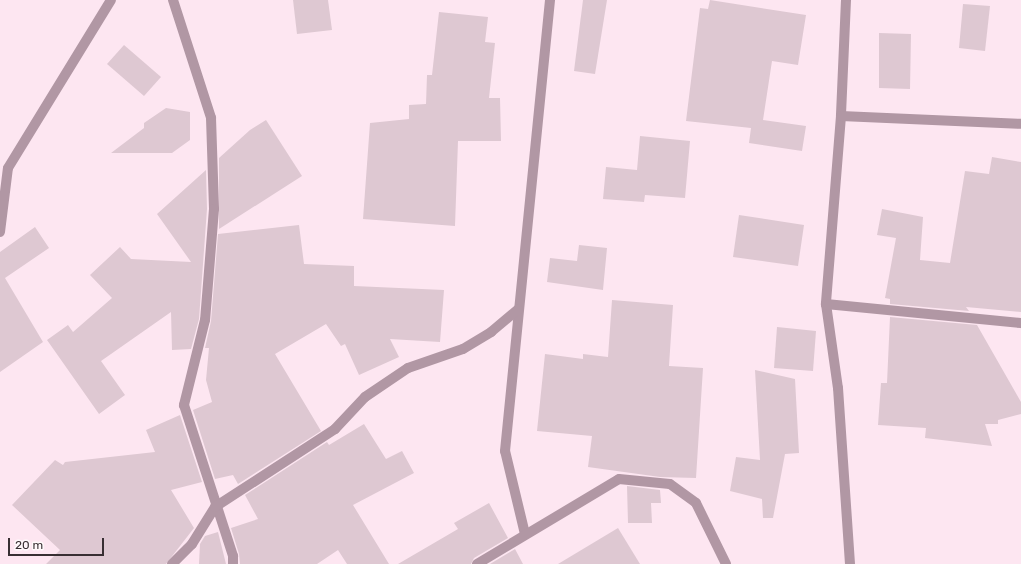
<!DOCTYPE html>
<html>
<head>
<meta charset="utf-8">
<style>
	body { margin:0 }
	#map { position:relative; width:1021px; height:564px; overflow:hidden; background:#fde6f1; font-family:Rubik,sans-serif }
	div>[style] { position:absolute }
	.building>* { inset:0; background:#dec8d2 }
	.street>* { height:10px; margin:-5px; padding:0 5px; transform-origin:5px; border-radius:5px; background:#b197a4 }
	span { translate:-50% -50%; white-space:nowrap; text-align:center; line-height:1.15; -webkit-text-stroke:3.5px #fef9fb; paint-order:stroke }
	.scale { position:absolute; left:8px; top:538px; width:96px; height:18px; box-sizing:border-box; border:2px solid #382f33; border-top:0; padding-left:5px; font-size:12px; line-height:14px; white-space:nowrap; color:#382f33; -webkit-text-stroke:3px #fef9fb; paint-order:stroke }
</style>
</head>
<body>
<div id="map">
	<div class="building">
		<div style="clip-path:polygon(293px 0,328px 0,332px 30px,297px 34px)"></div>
		<div style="clip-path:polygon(583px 0,607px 0,595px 74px,574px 71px)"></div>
		<div style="clip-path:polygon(710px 0,806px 15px,798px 65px,772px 61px,763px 120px,806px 126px,802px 151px,749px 143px,751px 128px,686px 121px,700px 8px,708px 9px)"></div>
		<div style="clip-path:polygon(963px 4px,990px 6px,985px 51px,959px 48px)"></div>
		<div style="clip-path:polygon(439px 12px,488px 17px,485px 42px,495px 43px,489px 98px,500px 98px,501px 141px,458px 141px,455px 226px,363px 219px,370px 123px,409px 119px,409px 105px,426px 104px,427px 75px,432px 75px)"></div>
		<div style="clip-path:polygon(879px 33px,911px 34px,910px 89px,879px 88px)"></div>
		<div style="clip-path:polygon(124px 45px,161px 77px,144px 96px,107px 64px)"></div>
		<div style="clip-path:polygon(166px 108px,190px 112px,190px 140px,172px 153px,111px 153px,144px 128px,144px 123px)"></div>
		<div style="clip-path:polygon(266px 120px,302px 176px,219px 229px,219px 158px,250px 130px)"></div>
		<div style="clip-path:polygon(640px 136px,690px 141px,685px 198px,645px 195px,644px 202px,603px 199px,606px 167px,637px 170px)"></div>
		<div style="clip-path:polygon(992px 157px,1021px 162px,1021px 312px,966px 307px,969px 311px,890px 304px,890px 299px,885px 298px,896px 238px,877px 235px,882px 209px,923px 217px,920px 260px,950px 263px,965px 171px,989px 174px)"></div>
		<div style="clip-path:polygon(206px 170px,207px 209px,199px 319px,191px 349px,172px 350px,171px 312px,101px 361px,125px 395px,99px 414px,47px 340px,68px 325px,73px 332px,112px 298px,90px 275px,120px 247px,131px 259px,191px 262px,157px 214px)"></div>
		<div style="clip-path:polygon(739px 215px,804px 225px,798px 266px,733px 257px)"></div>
		<div style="clip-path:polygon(299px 225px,304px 264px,354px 266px,354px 286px,444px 290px,440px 342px,390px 339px,399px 357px,359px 375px,345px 344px,341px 346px,326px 324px,275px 354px,321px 431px,238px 484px,233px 475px,215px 479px,193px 410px,212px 402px,206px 380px,209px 348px,205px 348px,211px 321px,218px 234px)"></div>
		<div style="clip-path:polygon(35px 227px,49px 248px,5px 278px,43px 342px,0 372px,0 252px)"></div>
		<div style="clip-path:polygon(579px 245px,607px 248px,603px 290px,547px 282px,550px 258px,577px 261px)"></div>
		<div style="clip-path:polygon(612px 300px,673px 305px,669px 366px,703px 368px,696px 478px,660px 477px,588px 467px,592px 436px,537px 431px,545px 354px,583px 359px,583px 354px,608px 357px)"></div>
		<div style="clip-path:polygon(890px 317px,977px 325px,1021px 402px,1021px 414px,998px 420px,998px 424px,985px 424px,992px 446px,925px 438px,926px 428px,878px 425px,881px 383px,887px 383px)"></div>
		<div style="clip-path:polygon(777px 327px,816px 331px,813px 371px,774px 368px)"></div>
		<div style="clip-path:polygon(755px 370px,795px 379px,799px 453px,785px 454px,773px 518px,763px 518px,762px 499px,730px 491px,736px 457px,760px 460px)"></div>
		<div style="clip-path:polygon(180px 415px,202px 482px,171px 490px,194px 528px,166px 564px,46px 564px,60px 550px,12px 505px,55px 460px,63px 465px,65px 462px,155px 452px,146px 430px)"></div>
		<div style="clip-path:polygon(364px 424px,386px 459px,402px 451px,414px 473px,353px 505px,389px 564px,347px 564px,338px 550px,317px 564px,240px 564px,239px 554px,231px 528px,258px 519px,245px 495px,327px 442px,329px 445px)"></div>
		<div style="clip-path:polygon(627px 486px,660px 490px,661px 503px,651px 503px,652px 523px,628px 523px)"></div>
		<div style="clip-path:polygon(489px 503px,508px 538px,474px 558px,471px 564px,398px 564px,458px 529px,454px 523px)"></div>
		<div style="clip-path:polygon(618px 528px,640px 564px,558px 564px)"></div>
		<div style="clip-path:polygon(218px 532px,226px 564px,199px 564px,200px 544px,205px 536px)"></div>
		<div style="clip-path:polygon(515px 549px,523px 564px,490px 564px)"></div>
	</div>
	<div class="street">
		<div style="left:173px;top:0;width:124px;rotate:72.1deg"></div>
		<div style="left:211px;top:118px;width:91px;rotate:88.1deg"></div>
		<div style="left:214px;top:209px;width:111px;rotate:94.6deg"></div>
		<div style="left:205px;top:320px;width:88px;rotate:103.9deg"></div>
		<div style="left:184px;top:405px;width:159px;rotate:72deg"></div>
		<div style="left:233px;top:556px;width:8px;rotate:90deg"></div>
		<div style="left:846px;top:0;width:116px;rotate:92.5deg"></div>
		<div style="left:841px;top:116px;width:189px;rotate:94.6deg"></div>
		<div style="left:826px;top:304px;width:85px;rotate:81.9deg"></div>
		<div style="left:838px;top:388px;width:176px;rotate:86.1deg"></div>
		<div style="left:841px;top:116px;width:180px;rotate:2.5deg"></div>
		<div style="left:0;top:232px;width:64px;rotate:-82.9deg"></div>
		<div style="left:8px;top:168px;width:197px;rotate:-58.5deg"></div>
		<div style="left:826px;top:304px;width:196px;rotate:5.6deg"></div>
		<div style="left:525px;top:534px;width:85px;rotate:-103.5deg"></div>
		<div style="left:505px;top:451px;width:453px;rotate:-84.3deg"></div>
		<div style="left:172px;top:564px;width:28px;rotate:-45deg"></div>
		<div style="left:192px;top:544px;width:44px;rotate:-58.1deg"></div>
		<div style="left:215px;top:507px;width:143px;rotate:-33deg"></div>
		<div style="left:335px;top:429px;width:44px;rotate:-46.8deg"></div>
		<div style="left:365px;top:397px;width:52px;rotate:-34deg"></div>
		<div style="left:408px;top:368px;width:58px;rotate:-19.1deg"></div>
		<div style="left:463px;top:349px;width:33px;rotate:-31deg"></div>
		<div style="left:491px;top:332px;width:35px;rotate:-40deg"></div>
		<div style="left:477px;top:564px;width:165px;rotate:-30.9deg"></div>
		<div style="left:619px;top:479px;width:51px;rotate:5.6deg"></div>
		<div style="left:670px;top:484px;width:32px;rotate:36deg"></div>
		<div style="left:696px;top:503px;width:68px;rotate:63.8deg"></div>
	</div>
	<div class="scale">20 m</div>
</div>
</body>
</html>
